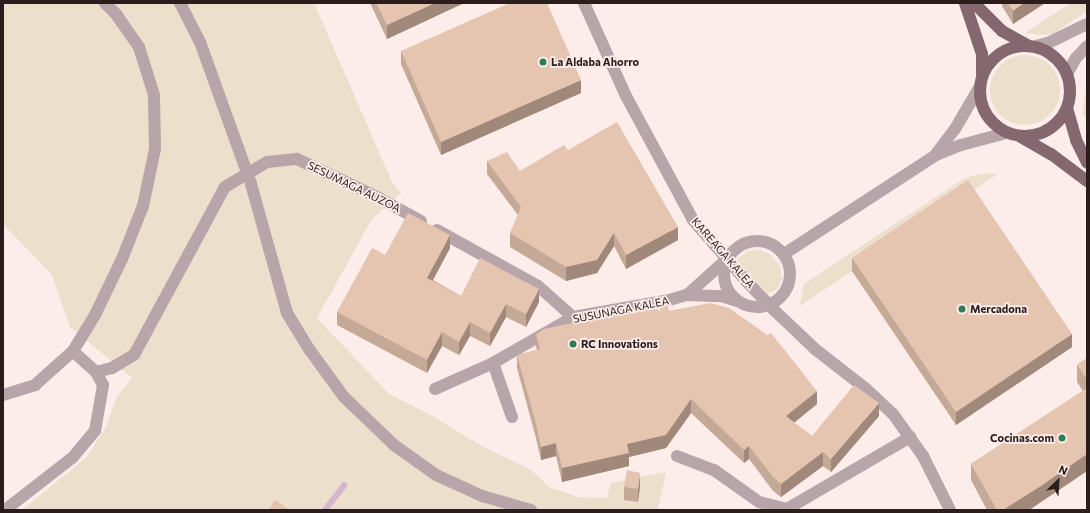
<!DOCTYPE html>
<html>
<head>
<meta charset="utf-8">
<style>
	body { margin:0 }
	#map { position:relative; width:1090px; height:513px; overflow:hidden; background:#fcecea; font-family:Commissioner,sans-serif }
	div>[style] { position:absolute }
	.green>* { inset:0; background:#ecdfcc }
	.round { border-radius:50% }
	.stream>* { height:5.5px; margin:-2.75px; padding:0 2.75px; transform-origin:2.75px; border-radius:2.75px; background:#d5b6ce }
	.street>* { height:12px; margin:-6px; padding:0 6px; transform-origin:6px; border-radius:6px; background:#b7a5aa }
	.street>.ring { margin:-6px; padding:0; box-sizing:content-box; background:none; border:12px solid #b7a5aa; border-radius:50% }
	.primary>* { height:12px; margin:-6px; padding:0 6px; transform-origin:6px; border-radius:6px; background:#85676f }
	.primary>.ring { margin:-6px; padding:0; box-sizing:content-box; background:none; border:12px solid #85676f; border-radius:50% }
	.street-bridge>* { height:12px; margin:-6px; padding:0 6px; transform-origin:6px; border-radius:6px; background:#b7a5aa }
	.wall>* { inset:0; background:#c5a997 }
	.shaded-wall>* { inset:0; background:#a0897b }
	.building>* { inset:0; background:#e5c4b0 }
	.dots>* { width:11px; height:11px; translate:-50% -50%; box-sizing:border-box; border:2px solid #fcecea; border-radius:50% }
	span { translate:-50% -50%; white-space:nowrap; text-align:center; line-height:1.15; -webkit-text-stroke:3.5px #fcecea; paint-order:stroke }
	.poi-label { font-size:11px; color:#2b1d1b; font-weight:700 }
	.left { translate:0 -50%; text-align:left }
	.right { translate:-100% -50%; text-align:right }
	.street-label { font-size:11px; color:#2b1d1b }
	.frame { position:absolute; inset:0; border:4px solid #2b1d1b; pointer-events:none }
	.north { position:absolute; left:1038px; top:461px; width:40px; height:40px; -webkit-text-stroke:3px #fcecea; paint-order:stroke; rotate:25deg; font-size:11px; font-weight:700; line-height:16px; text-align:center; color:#2b1d1b }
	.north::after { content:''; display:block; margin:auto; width:14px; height:18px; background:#2b1d1b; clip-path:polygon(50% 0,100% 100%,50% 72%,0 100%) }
</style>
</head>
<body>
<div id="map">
	<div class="green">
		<div style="clip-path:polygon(3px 3px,314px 3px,392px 182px,401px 193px,372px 219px,317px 318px,389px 394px,429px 414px,480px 445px,531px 470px,549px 487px,578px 497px,607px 498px,611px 483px,666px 472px,658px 510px,22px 510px,87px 457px,106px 427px,117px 396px,132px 378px,70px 327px,52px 275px,3px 224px)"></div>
		<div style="clip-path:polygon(1071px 3px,1087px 3px,1087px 11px,1053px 34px,1040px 35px,1025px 33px)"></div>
		<div class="round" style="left:990px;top:55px;width:70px;height:70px"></div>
		<div style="clip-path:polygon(1087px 77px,1087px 121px,1083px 114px)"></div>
		<div style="clip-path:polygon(988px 173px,998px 174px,800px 306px,804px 284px,962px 180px,973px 176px)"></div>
		<div style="clip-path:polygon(760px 250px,771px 255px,780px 266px,782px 279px,777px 289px,767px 294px,735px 261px,748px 251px)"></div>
	</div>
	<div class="stream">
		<div style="left:325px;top:510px;width:31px;rotate:-52deg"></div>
	</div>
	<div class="street">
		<div style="left:180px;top:3px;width:44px;rotate:62.9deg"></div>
		<div style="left:200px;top:42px;width:151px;rotate:70.2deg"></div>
		<div style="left:251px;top:184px;width:134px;rotate:74.4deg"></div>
		<div style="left:287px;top:313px;width:42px;rotate:58.6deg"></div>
		<div style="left:309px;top:349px;width:59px;rotate:53.9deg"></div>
		<div style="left:344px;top:397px;width:69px;rotate:43.8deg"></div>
		<div style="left:394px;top:445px;width:52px;rotate:35.5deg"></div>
		<div style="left:436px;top:475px;width:51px;rotate:24.5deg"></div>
		<div style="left:482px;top:496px;width:51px;rotate:15.9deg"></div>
		<div style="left:584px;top:3px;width:102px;rotate:65.7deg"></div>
		<div style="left:626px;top:96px;width:141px;rotate:61.6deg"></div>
		<div style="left:693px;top:220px;width:82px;rotate:48.9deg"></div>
		<div style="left:747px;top:282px;width:40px;rotate:46deg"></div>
		<div style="left:775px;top:311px;width:55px;rotate:43.5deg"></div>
		<div style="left:815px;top:349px;width:63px;rotate:38deg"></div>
		<div style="left:865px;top:388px;width:38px;rotate:43deg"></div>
		<div style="left:893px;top:414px;width:52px;rotate:54.5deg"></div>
		<div style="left:923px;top:456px;width:60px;rotate:63.4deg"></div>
		<div style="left:1035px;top:46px;width:13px;rotate:-13deg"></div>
		<div style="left:1048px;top:43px;width:43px;rotate:-26deg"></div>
		<div style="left:1067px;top:74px;width:18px;rotate:-61deg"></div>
		<div style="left:1076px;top:58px;width:16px;rotate:-47deg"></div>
		<div style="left:936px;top:154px;width:31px;rotate:-53deg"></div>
		<div style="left:955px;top:129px;width:48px;rotate:-59.7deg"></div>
		<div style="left:267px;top:162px;width:30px;rotate:-6deg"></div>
		<div style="left:297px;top:159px;width:89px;rotate:25.4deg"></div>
		<div style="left:377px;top:197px;width:50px;rotate:28.6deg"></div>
		<div style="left:437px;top:230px;width:115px;rotate:29deg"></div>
		<div style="left:538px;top:286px;width:47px;rotate:41.5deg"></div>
		<div class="ring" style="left:724px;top:241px;width:54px;height:54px"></div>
		<div style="left:784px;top:254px;width:181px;rotate:-33.1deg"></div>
		<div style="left:936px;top:155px;width:27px;rotate:-22deg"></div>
		<div style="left:961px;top:145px;width:47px;rotate:-14.9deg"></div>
		<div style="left:727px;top:259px;width:54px;rotate:138deg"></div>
		<div style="left:687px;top:295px;width:34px;rotate:2deg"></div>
		<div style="left:721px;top:296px;width:17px;rotate:17deg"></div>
		<div style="left:96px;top:372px;width:16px;rotate:-14deg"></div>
		<div style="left:112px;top:368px;width:26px;rotate:-31deg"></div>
		<div style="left:134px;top:355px;width:191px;rotate:-61.6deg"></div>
		<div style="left:435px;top:389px;width:64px;rotate:-24.1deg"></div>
		<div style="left:3px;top:395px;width:34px;rotate:-17deg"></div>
		<div style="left:35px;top:385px;width:51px;rotate:-41.8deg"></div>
		<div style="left:73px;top:351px;width:42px;rotate:-58.6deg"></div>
		<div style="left:95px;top:315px;width:62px;rotate:-64.3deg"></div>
		<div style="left:122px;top:259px;width:57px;rotate:-68.4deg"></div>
		<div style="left:143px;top:206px;width:58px;rotate:-78.1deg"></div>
		<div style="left:155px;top:149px;width:54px;rotate:-91.1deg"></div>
		<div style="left:154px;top:95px;width:50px;rotate:-107.4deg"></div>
		<div style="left:139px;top:47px;width:40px;rotate:-124.9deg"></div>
		<div style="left:116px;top:14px;width:16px;rotate:-135deg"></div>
		<div style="left:512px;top:417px;width:57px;rotate:-109.4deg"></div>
		<div style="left:493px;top:363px;width:92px;rotate:-29.9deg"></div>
		<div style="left:573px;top:317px;width:97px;rotate:-10deg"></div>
		<div style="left:669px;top:300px;width:19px;rotate:-16deg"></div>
		<div style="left:677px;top:456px;width:40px;rotate:21deg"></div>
		<div style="left:714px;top:470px;width:55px;rotate:35.4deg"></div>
		<div style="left:759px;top:502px;width:29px;rotate:14deg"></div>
		<div style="left:787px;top:509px;width:143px;rotate:-30.3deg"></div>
		<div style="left:5px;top:510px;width:86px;rotate:-37.9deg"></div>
		<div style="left:73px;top:457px;width:34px;rotate:-50deg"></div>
		<div style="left:95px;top:431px;width:47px;rotate:-80.1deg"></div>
		<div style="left:103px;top:385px;width:15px;rotate:-118deg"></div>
		<div style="left:96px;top:372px;width:31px;rotate:-138deg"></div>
	</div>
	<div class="primary">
		<div style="left:965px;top:3px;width:54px;rotate:71.6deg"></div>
		<div style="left:982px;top:54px;width:19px;rotate:90deg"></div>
		<div style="left:974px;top:3px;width:40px;rotate:45deg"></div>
		<div style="left:1002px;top:31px;width:29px;rotate:29deg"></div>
		<div class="ring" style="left:980px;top:46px;width:78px;height:78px"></div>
		<div style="left:1067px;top:108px;width:33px;rotate:74deg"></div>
		<div style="left:1076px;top:140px;width:25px;rotate:64deg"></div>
		<div style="left:1021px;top:137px;width:34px;rotate:30deg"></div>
		<div style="left:1051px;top:154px;width:45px;rotate:36.9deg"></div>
	</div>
	<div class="street-bridge">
		<div style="left:225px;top:187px;width:49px;rotate:-30.8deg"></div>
	</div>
	<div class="wall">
		<div style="clip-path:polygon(370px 3px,464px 3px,387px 39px)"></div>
		<div style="clip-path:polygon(1002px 3px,1045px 3px,1013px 24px,1002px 6px)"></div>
		<div style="clip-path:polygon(401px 51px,581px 93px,441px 155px,401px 64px)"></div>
		<div style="clip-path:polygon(568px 150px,678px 240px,626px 269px,614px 246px,597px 273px,566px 281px,510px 247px,510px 233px,518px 215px,487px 174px,487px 161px,520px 171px)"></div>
		<div style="clip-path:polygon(450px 248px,433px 280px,461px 296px,539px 302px,526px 327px,506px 317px,490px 346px,470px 336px,459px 355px,442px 346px,427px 373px,337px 325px,337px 312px,385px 255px)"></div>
		<div style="clip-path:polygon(852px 258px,1072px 347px,956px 425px,852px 271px)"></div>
		<div style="clip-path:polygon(669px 311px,817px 404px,794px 423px,812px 436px,879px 416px,831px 472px,823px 466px,781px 497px,773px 491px,749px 459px,744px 463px,691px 413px,666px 448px,629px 457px,629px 466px,562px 482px,556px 456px,541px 460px,536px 438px,517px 368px,517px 355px,537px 350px,536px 347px,536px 334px)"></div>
		<div style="clip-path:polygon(1087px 358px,1087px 471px,1029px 510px,987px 510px,971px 480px,971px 464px,1083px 391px,1077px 382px,1077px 365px)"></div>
		<div style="clip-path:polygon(640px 486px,638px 502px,624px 500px,624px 487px)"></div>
	</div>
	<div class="shaded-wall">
		<div style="clip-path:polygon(435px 3px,464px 3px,387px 39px,387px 25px)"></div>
		<div style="clip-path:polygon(1024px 3px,1045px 3px,1013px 24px,1013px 11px)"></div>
		<div style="clip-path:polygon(581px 80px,581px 93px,441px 155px,441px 142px)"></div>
		<div style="clip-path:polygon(678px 227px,678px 240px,626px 269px,626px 255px)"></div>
		<div style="clip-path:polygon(614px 233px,614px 246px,597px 273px,566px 281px,566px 267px)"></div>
		<div style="clip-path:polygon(450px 235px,450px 248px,427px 291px,427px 278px)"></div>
		<div style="clip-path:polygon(539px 289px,539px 302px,526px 327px,526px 314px)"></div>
		<div style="clip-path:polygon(506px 304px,506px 317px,490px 346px,490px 333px)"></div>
		<div style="clip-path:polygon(470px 322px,470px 336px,459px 355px,459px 342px)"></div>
		<div style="clip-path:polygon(442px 332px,442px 346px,427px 373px,427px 360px)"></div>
		<div style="clip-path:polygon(1072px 334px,1072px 347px,956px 425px,956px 412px)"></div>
		<div style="clip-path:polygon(817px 391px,817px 404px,786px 429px,786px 416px)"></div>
		<div style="clip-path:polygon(691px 399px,691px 413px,666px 448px,629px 457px,629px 466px,562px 482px,562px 468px,627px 444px)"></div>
		<div style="clip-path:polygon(879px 403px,879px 416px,831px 472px,831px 459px)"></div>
		<div style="clip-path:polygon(556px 443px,556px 456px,541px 460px,541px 447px)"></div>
		<div style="clip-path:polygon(749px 446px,749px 459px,744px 463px,744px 450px)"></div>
		<div style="clip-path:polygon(823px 452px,823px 466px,781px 497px,781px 484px)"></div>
		<div style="clip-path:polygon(1087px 454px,1087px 471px,1041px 502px,1029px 510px,1003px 510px)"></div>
		<div style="clip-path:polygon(640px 473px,640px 486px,638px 502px,638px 489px)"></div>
	</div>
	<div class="building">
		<div style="clip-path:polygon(376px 3px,435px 3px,387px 25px)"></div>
		<div style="clip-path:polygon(510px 3px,547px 3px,581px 80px,441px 142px,401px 51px)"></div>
		<div style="clip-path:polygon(1008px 3px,1024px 3px,1013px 11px)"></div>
		<div style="clip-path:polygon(617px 122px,678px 227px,626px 255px,614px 233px,597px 260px,566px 267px,510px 233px,521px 207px,487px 161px,507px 152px,520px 171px,564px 145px,568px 150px)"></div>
		<div style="clip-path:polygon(968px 180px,1072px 334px,956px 412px,852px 258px)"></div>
		<div style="clip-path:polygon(408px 213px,450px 235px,427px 278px,461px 296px,480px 258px,539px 289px,526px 314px,506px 304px,490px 333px,470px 322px,459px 342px,442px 332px,427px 360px,337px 312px,372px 248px,385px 255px)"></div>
		<div style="clip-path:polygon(667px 303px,669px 311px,710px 303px,729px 308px,767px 335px,771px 333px,817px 391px,786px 416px,812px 436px,854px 385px,879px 403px,831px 459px,823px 452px,781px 484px,773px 477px,749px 446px,744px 450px,691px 399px,666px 435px,627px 444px,629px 453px,562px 468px,556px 443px,541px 447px,536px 424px,517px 355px,540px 349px,536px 334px,544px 329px)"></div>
		<div style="clip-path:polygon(1087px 358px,1087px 380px,1077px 365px)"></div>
		<div style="clip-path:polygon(1087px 388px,1087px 454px,1041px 486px,1003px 510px,997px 510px,971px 464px)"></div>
		<div style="clip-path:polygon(627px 470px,640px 473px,638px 489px,624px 487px)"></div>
		<div style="clip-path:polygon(275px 500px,290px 510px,268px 510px)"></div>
	</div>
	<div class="dots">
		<div style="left:543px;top:62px;background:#2c7f51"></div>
		<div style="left:962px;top:309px;background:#2c7f51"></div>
		<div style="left:573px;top:344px;background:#2c7f51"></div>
		<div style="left:1062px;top:438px;background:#2c7f51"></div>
	</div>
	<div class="poi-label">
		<span class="left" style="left:551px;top:62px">La Aldaba Ahorro</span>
		<span class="left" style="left:970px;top:309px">Mercadona</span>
		<span class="left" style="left:581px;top:344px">RC Innovations</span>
		<span class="right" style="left:1054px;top:438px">Cocinas.com</span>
	</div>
	<div class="street-label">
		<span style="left:354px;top:187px;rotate:26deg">SESUMAGA AUZOA</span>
		<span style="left:723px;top:253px;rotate:49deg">KAREAGA KALEA</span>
		<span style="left:621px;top:310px;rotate:-11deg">SUSUNAGA KALEA</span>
	</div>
	<div class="frame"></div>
	<div class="north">N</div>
</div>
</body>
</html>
